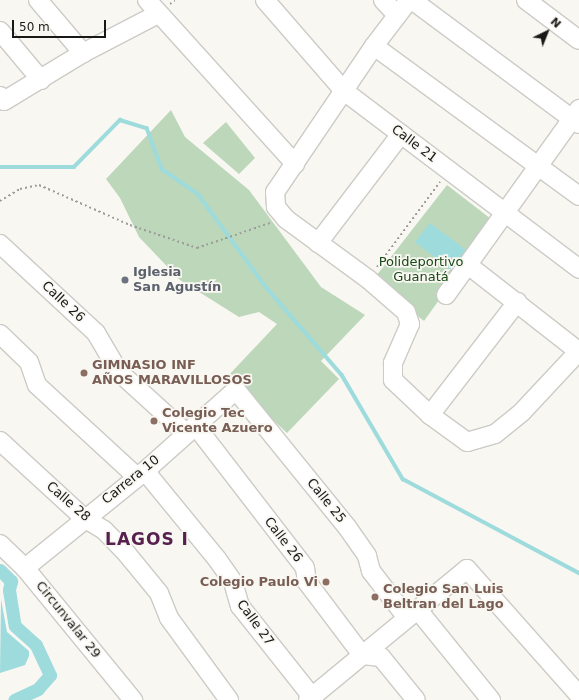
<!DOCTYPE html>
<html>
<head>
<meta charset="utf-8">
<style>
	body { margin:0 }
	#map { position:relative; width:579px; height:700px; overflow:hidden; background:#f9f7f2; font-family:"DejaVu Sans",sans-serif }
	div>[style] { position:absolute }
	.green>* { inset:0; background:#bcd7b9 }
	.water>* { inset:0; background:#9ddbdd }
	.stream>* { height:3.5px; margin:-1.75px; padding:0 1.75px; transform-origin:1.75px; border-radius:1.75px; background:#9ddbdd }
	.canal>* { height:13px; margin:-6.5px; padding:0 6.5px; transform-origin:6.5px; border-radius:6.5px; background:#9ddbdd }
	.path>* { height:2px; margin-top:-1px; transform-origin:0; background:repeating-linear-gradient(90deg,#9d9c98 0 2px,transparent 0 5px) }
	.roads { filter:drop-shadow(1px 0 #cccbc6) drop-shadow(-1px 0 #cccbc6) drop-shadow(0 1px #cccbc6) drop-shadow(0 -1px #cccbc6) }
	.minor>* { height:18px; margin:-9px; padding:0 9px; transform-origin:9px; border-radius:9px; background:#fff }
	.dots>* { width:11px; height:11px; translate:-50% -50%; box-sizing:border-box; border:2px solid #f9f7f2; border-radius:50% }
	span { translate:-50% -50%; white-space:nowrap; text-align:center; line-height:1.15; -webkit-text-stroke:3.5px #f9f7f2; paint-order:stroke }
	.street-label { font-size:13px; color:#181816 }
	.park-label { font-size:13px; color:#1a4817 }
	.worship-label { font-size:13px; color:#5b616d; font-weight:700 }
	.left { translate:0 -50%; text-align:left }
	.education-label { font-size:13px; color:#785e54; font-weight:700 }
	.right { translate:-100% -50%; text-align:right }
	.district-label { font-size:17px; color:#56214e; font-weight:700; letter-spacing:1px }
	.north { position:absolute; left:527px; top:12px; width:40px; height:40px; -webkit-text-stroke:3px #f9f7f2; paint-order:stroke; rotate:43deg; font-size:11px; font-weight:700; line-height:16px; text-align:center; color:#181816 }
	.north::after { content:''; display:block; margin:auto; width:14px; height:18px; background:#181816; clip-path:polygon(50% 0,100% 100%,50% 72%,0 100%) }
	.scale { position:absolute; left:12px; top:20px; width:94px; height:18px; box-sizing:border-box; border:2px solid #181816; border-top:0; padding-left:5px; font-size:12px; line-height:14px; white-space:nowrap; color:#181816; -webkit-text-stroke:3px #f9f7f2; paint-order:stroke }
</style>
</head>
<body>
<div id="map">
	<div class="green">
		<div style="clip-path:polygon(171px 110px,185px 137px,249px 190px,321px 287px,365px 315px,321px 361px,339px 379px,287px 433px,227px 377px,277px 324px,259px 312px,239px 317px,180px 280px,139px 237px,120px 198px,106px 179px)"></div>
		<div style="clip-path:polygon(226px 122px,255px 158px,239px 174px,203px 143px)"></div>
		<div style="clip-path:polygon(447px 185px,495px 222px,424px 321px,373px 280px)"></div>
	</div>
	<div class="water">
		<div style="clip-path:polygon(430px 223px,466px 250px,451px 270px,415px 242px)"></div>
		<div style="clip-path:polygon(1px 599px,7px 632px,29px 651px,29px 656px,25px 665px,0 673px)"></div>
	</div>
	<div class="stream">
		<div style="left:0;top:167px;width:74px"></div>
		<div style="left:74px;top:167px;width:66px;rotate:-45.6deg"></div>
		<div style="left:120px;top:120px;width:28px;rotate:17deg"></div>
		<div style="left:147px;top:128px;width:44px;rotate:69.9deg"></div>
		<div style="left:162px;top:169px;width:44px;rotate:34.8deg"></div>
		<div style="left:198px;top:194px;width:115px;rotate:53.8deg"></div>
		<div style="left:266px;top:287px;width:116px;rotate:49.2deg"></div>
		<div style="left:342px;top:375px;width:121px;rotate:59.6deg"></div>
		<div style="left:403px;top:479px;width:200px;rotate:28.1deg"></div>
	</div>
	<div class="canal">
		<div style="left:0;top:570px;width:16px;rotate:45deg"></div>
		<div style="left:11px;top:581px;width:9px;rotate:103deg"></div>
		<div style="left:9px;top:590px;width:36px;rotate:81deg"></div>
		<div style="left:15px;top:626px;width:28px;rotate:42deg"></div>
		<div style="left:36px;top:645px;width:33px;rotate:65deg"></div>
		<div style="left:50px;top:675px;width:18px;rotate:131deg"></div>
		<div style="left:38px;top:689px;width:26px;rotate:155deg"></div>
	</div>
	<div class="path">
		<div style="left:170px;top:4px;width:6px;rotate:-39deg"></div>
		<div style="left:0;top:201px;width:23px;rotate:-31deg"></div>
		<div style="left:20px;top:189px;width:19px;rotate:-12deg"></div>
		<div style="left:39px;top:185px;width:99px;rotate:23.7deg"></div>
		<div style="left:130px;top:225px;width:71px;rotate:18.9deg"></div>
		<div style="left:197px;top:248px;width:77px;rotate:-18.9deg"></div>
		<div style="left:377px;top:267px;width:106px;rotate:-53.5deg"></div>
	</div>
	<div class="roads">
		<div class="minor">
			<div style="left:38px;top:0;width:70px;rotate:49.7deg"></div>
			<div style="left:147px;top:0;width:221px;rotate:47.9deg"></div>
			<div style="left:265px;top:0;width:121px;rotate:49deg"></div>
			<div style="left:344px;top:91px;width:295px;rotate:37.1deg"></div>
			<div style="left:383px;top:0;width:21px;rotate:47deg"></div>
			<div style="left:409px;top:0;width:58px;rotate:127.3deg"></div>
			<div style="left:374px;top:46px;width:176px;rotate:124.1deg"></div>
			<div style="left:275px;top:192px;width:15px;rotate:86deg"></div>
			<div style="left:276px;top:207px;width:16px;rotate:50deg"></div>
			<div style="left:286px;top:219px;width:102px;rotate:36.2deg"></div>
			<div style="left:368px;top:279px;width:50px;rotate:41deg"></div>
			<div style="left:406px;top:312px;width:13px;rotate:72deg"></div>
			<div style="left:410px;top:324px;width:43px;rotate:113.6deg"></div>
			<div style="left:393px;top:363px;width:17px;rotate:90deg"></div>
			<div style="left:393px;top:380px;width:51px;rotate:43.4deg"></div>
			<div style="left:430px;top:415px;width:46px;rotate:36.1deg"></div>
			<div style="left:467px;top:442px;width:29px;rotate:-16deg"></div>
			<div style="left:495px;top:434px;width:35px;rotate:-39deg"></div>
			<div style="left:522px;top:412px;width:83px;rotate:-46.9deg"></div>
			<div style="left:412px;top:0;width:208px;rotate:36.6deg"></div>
			<div style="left:526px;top:0;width:66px;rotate:37deg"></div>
			<div style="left:0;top:31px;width:64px;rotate:50.1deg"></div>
			<div style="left:374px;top:46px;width:254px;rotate:36.2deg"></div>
			<div style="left:0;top:96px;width:6px;rotate:51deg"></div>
			<div style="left:4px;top:101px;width:92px;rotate:-31.3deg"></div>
			<div style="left:83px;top:53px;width:85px;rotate:-27.5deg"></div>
			<div style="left:318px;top:243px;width:137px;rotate:-52.7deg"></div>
			<div style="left:0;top:244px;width:131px;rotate:42.8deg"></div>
			<div style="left:96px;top:333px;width:45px;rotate:59.5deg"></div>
			<div style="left:119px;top:372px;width:91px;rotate:42.3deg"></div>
			<div style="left:468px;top:265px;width:140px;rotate:38deg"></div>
			<div style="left:446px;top:295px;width:229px;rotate:-54.4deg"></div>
			<div style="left:0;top:334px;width:40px;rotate:44deg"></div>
			<div style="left:29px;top:362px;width:24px;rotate:71deg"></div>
			<div style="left:37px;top:385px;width:136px;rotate:42.6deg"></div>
			<div style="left:430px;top:415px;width:143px;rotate:-52.4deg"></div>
			<div style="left:195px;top:425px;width:180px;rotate:52.4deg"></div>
			<div style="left:305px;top:568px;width:14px;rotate:82deg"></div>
			<div style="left:307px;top:582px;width:91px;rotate:53deg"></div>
			<div style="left:362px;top:655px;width:19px;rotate:6deg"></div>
			<div style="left:381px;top:657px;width:55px;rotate:50.9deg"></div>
			<div style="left:0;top:441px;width:114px;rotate:42.5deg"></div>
			<div style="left:84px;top:518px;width:23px;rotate:31deg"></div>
			<div style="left:104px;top:530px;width:33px;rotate:46deg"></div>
			<div style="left:127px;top:554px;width:50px;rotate:50.6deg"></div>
			<div style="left:159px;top:593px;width:27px;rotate:68deg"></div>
			<div style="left:169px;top:618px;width:102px;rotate:53.8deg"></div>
			<div style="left:145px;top:471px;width:114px;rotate:50.7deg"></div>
			<div style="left:217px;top:559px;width:28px;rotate:55deg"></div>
			<div style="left:233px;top:582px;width:25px;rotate:74deg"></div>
			<div style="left:240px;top:606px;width:116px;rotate:51.6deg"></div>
			<div style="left:0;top:544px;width:35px;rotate:44deg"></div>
			<div style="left:25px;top:568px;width:171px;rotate:50.7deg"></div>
			<div style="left:25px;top:568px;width:154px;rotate:-38.9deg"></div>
			<div style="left:145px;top:471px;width:122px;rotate:-41.7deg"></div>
			<div style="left:236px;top:390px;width:176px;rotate:51deg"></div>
			<div style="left:347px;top:527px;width:35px;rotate:55deg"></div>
			<div style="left:367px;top:556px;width:16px;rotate:75deg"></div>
			<div style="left:371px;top:571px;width:59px;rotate:52.5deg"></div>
			<div style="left:418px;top:610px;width:116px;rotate:51deg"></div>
			<div style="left:308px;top:700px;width:206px;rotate:-39.5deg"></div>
			<div style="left:467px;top:569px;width:169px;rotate:48.4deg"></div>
		</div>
	</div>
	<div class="dots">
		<div style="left:125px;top:280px;background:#6b7280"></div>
		<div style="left:84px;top:373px;background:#8d6e63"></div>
		<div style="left:154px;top:421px;background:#8d6e63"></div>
		<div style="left:326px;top:582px;background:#8d6e63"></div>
		<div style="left:375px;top:597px;background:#8d6e63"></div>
	</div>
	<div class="street-label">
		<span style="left:414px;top:144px;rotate:37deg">Calle 21</span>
		<span style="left:63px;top:302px;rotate:43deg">Calle 26</span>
		<span style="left:131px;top:480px;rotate:-39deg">Carrera 10</span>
		<span style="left:326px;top:501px;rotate:51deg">Calle 25</span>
		<span style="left:68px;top:502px;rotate:41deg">Calle 28</span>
		<span style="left:283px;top:540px;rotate:52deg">Calle 26</span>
		<span style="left:68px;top:620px;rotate:51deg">Circunvalar 29</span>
		<span style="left:255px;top:623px;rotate:54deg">Calle 27</span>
	</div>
	<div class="park-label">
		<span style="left:421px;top:270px">Polideportivo<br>Guanatá</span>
	</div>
	<div class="worship-label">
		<span class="left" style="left:133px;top:280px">Iglesia<br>San Agustín</span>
	</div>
	<div class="education-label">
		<span class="left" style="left:92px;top:373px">GIMNASIO INF<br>AÑOS MARAVILLOSOS</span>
		<span class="left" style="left:162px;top:421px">Colegio Tec<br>Vicente Azuero</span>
		<span class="right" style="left:318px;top:582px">Colegio Paulo Vi</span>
		<span class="left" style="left:383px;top:597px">Colegio San Luis<br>Beltran del Lago</span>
	</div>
	<div class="district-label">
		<span style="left:147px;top:540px">LAGOS I</span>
	</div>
	<div class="north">N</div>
	<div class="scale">50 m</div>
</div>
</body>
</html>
